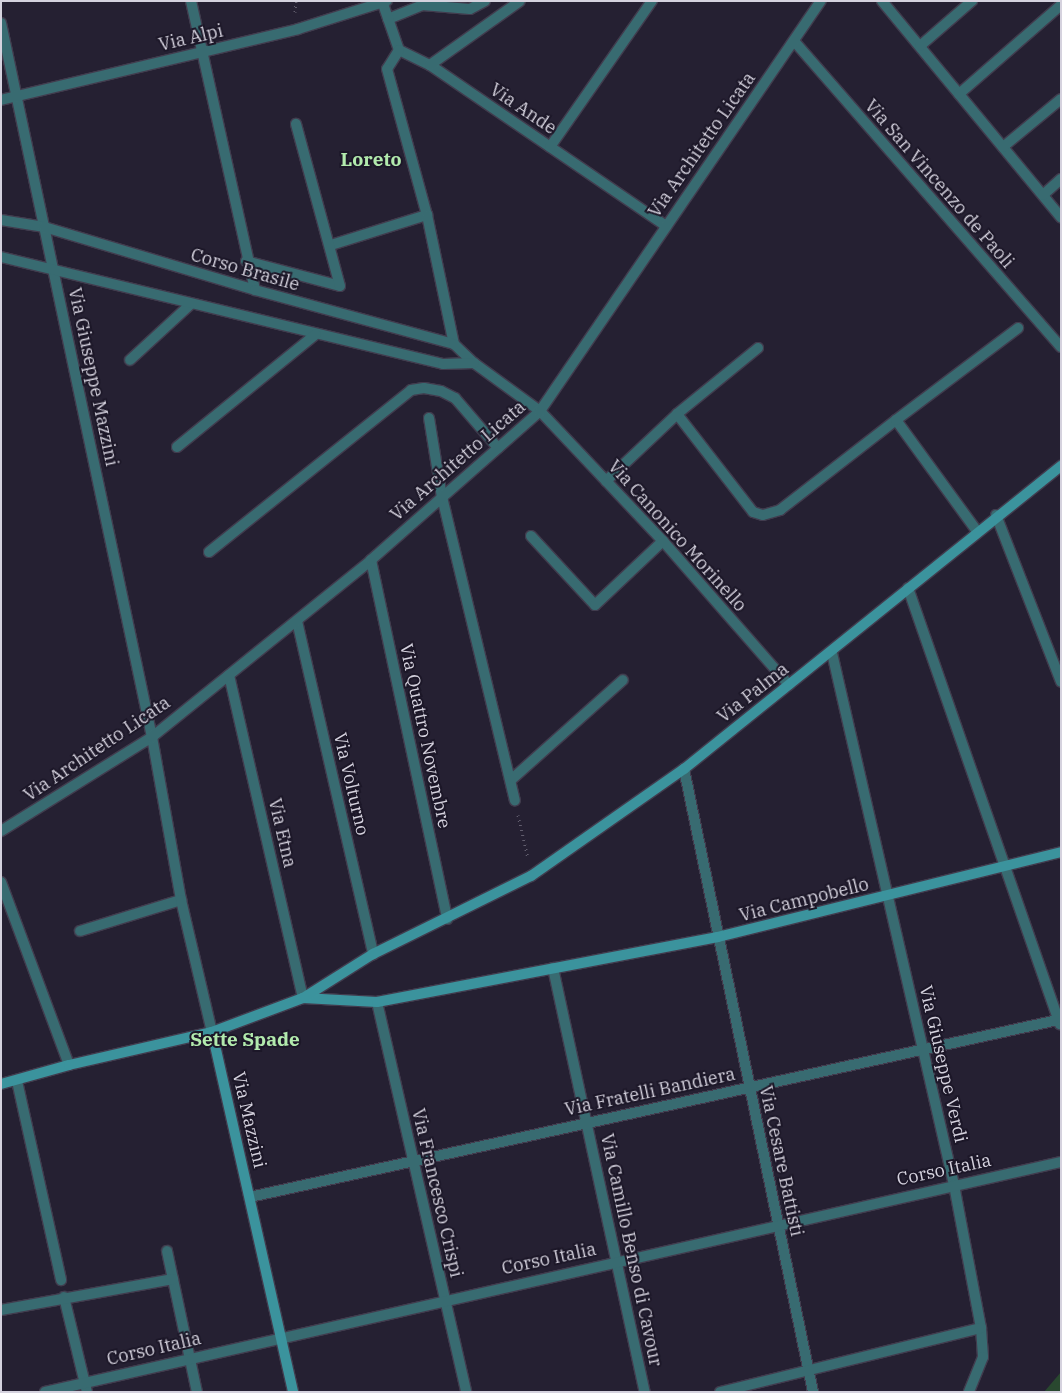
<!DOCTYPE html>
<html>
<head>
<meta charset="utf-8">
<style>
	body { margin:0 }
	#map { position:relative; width:1062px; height:1393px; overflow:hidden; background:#252032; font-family:"IBM Plex Serif",serif }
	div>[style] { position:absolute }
	.green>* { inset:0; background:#29482f }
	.path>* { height:3px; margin-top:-1.5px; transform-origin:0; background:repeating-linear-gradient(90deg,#625e6e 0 1px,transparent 0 5px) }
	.roads { filter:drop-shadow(1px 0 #413c4e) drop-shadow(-1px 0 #413c4e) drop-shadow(0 1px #413c4e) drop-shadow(0 -1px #413c4e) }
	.service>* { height:10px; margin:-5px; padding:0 5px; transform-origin:5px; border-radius:5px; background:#386b71 }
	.minor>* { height:10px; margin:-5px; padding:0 5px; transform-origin:5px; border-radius:5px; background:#386b71 }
	.tertiary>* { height:10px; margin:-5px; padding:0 5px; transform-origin:5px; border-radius:5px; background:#386b71 }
	.secondary>* { height:10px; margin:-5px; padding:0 5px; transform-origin:5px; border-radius:5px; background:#3b939d }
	span { translate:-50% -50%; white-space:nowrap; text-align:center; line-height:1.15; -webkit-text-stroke:4px #1c1728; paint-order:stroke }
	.street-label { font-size:18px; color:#d5d2de }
	.neighbourhood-label { font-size:19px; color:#b2eaad; font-weight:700 }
	.frame { position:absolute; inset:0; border:2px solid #d5d2de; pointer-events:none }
</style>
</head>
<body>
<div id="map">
	<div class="green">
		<div style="clip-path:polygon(1061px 1372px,1061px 1392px,1044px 1392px)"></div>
	</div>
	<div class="path">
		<div style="left:295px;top:12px;width:11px;rotate:-85deg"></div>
		<div style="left:518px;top:815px;width:44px;rotate:76.9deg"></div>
	</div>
	<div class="roads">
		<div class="service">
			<div style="left:388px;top:19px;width:37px;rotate:-22deg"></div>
			<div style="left:422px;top:5px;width:48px;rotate:4.8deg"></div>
			<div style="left:470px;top:9px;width:17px;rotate:-28deg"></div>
			<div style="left:331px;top:245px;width:101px;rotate:-17.4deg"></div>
			<div style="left:246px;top:261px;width:97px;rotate:14.9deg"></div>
			<div style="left:340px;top:286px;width:168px;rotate:-105.2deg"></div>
			<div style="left:758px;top:348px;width:104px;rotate:140.8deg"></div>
			<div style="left:677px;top:414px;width:124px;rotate:52.2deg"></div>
			<div style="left:753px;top:512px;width:10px;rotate:17deg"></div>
			<div style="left:763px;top:515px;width:18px;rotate:-16deg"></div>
			<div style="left:780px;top:510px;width:147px;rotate:-37.8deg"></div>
			<div style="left:896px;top:420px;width:137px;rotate:53.9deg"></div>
			<div style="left:130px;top:360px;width:83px;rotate:-42.6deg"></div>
			<div style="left:429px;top:418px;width:80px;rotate:80.7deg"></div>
			<div style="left:896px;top:420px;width:153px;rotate:-37deg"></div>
			<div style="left:606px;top:481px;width:98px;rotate:-43.3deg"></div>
			<div style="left:531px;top:536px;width:94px;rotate:47.2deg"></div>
			<div style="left:595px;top:605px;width:93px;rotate:-43.3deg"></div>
			<div style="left:80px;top:931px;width:106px;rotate:-17.1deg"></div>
			<div style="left:17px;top:1081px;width:204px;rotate:77.5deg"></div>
		</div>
		<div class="minor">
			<div style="left:191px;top:1px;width:296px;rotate:77.5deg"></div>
			<div style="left:882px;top:1px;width:281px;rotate:50.4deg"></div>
			<div style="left:383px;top:4px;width:49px;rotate:70.8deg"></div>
			<div style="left:399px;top:50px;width:34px;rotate:26deg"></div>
			<div style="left:430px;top:65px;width:286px;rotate:34.3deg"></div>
			<div style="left:1px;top:23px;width:730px;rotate:78.06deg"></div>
			<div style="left:794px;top:41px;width:406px;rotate:48.9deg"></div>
			<div style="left:920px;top:46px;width:69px;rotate:-40.9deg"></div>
			<div style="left:399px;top:50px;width:22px;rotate:122deg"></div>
			<div style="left:387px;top:69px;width:151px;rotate:74.7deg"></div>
			<div style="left:427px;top:215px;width:132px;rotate:78.2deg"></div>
			<div style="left:430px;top:65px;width:110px;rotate:-35.4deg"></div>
			<div style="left:959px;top:94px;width:135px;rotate:-41.1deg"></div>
			<div style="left:1px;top:100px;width:305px;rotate:-13.4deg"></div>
			<div style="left:298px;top:29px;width:93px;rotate:-17.5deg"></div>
			<div style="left:550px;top:147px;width:178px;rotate:-55.1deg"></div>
			<div style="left:1003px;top:147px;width:75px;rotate:-39.6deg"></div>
			<div style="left:1043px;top:195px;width:24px;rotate:-42deg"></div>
			<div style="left:1px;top:220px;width:44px;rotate:9.2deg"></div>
			<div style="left:44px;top:227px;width:220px;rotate:16.6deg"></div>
			<div style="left:255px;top:290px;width:206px;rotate:15.2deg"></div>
			<div style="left:454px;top:344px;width:28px;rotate:44deg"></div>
			<div style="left:474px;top:363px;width:82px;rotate:36deg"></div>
			<div style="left:540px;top:411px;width:179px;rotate:46.6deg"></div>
			<div style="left:663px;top:541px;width:191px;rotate:48.8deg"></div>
			<div style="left:1px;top:257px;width:455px;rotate:13.6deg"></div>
			<div style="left:443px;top:364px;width:31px;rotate:-2deg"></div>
			<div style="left:177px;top:447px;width:179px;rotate:-39.1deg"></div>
			<div style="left:442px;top:497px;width:312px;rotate:76.5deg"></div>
			<div style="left:996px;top:515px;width:179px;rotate:68.7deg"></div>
			<div style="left:209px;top:552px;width:259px;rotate:-38.7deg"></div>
			<div style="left:411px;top:390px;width:13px;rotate:-9deg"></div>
			<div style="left:424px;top:388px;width:17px;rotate:10deg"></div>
			<div style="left:441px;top:391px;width:16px;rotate:27deg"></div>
			<div style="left:455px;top:398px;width:66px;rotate:49.3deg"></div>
			<div style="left:371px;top:560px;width:367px;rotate:78deg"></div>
			<div style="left:908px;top:588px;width:462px;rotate:70.8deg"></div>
			<div style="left:297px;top:621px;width:342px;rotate:77.1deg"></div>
			<div style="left:832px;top:653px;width:546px;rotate:77.08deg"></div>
			<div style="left:954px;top:1185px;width:146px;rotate:79.3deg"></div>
			<div style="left:981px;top:1328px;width:29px;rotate:86deg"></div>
			<div style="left:983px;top:1357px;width:38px;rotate:112deg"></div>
			<div style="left:229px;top:675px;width:331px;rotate:77.1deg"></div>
			<div style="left:684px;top:769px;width:636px;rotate:78.3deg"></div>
			<div style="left:511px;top:780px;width:150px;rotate:-41.8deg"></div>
			<div style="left:1px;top:882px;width:195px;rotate:69.6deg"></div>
			<div style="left:553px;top:968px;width:434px;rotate:77.8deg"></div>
			<div style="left:377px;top:1002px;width:400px;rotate:77.1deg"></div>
			<div style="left:250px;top:1197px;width:827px;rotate:-12.36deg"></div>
			<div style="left:167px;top:1251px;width:144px;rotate:78deg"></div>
			<div style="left:64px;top:1297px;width:98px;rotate:76.4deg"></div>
			<div style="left:1px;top:1310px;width:175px;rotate:-10.2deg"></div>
			<div style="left:45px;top:1392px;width:1042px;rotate:-12.76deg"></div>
			<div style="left:720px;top:1392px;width:269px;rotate:-13.8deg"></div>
		</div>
		<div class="tertiary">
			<div style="left:152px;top:737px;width:166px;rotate:79.9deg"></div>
			<div style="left:181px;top:900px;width:136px;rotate:76.8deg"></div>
			<div style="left:1px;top:831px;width:178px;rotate:-31.9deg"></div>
			<div style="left:152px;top:737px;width:282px;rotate:-38.9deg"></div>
			<div style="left:371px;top:560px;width:225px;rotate:-41.4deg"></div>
			<div style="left:540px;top:411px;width:497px;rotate:-55.6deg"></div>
		</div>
		<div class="secondary">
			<div style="left:303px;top:998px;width:74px;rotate:3.1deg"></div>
			<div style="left:377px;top:1002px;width:347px;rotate:-10.8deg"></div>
			<div style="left:718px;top:937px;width:353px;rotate:-13.9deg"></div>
			<div style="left:212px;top:1032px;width:369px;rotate:77.3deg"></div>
			<div style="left:1px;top:1084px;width:71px;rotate:-15.6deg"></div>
			<div style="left:69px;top:1065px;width:147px;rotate:-13deg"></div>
			<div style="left:212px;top:1032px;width:97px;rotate:-20.5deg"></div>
			<div style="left:303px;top:998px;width:83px;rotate:-32.2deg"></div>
			<div style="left:373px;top:954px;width:176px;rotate:-26.3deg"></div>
			<div style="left:531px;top:876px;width:187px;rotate:-35deg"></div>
			<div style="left:684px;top:769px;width:484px;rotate:-38.8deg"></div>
		</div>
	</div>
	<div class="street-label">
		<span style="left:191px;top:38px;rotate:-13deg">Via Alpi</span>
		<span style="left:523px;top:109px;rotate:34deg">Via Ande</span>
		<span style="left:702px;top:145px;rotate:-55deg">Via Architetto Licata</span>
		<span style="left:939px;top:184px;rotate:49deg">Via San Vincenzo de Paoli</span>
		<span style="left:245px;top:270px;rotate:16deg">Corso Brasile</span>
		<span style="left:93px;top:377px;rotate:78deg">Via Giuseppe Mazzini</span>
		<span style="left:458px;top:461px;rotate:-41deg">Via Architetto Licata</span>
		<span style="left:677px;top:536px;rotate:48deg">Via Canonico Morinello</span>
		<span style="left:753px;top:693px;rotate:-38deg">Via Palma</span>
		<span style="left:425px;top:736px;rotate:78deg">Via Quattro Novembre</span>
		<span style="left:97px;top:749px;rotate:-34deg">Via Architetto Licata</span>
		<span style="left:351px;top:784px;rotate:77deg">Via Volturno</span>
		<span style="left:282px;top:833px;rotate:77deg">Via Etna</span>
		<span style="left:804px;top:900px;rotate:-14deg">Via Campobello</span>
		<span style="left:943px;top:1064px;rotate:77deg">Via Giuseppe Verdi</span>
		<span style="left:650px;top:1092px;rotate:-12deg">Via Fratelli Bandiera</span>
		<span style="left:249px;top:1120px;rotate:77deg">Via Mazzini</span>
		<span style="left:781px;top:1161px;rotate:78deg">Via Cesare Battisti</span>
		<span style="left:944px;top:1170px;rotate:-12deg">Corso Italia</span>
		<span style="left:437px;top:1193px;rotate:77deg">Via Francesco Crispi</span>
		<span style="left:631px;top:1250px;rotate:78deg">Via Camillo Benso di Cavour</span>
		<span style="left:549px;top:1259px;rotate:-12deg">Corso Italia</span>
		<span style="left:154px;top:1349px;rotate:-13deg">Corso Italia</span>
	</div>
	<div class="neighbourhood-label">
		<span style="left:371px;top:160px">Loreto</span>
		<span style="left:245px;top:1040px">Sette Spade</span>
	</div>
	<div class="frame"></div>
</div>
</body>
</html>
